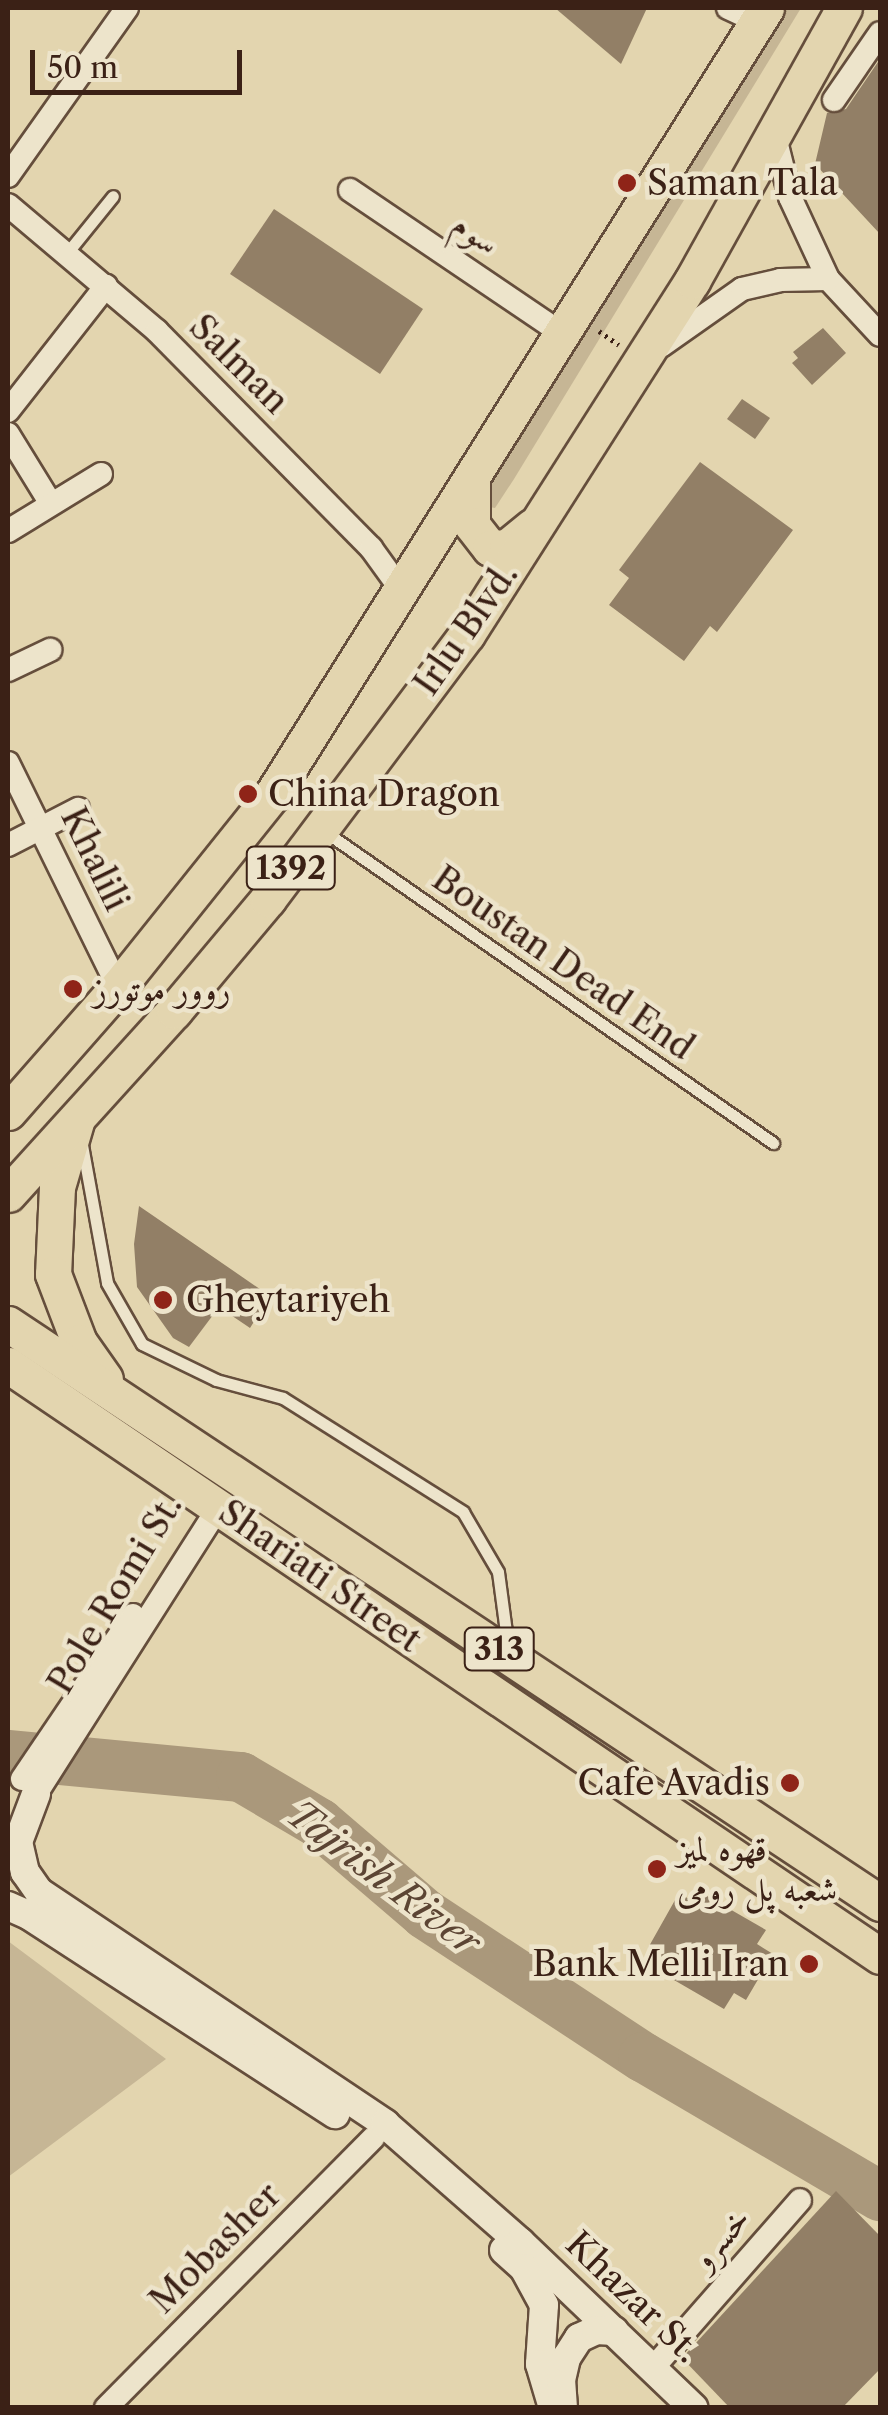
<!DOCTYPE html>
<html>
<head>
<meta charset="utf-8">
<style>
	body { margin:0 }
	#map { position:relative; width:888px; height:2415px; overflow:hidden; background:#e3d5af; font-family:"Libre Caslon Text",Amiri,serif }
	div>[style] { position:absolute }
	.green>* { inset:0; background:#c6b695 }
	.river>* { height:50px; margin:-25px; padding:0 25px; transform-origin:25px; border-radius:25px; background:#aa987b }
	.building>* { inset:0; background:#927f66 }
	.path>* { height:5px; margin-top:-2.5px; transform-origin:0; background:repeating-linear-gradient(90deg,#3b2116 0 2.5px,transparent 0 7.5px) }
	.roads { filter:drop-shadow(2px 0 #654e3c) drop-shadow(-2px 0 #654e3c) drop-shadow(0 2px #654e3c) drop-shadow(0 -2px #654e3c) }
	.service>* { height:11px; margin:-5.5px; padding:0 5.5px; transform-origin:5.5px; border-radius:5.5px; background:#ede4cb }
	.minor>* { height:22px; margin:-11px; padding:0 11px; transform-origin:11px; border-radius:11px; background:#ede4cb }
	.tertiary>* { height:28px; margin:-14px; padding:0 14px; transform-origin:14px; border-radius:14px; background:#ede4cb }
	.primary>* { height:35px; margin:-17.5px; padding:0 17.5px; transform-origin:17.5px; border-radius:17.5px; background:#e3d5af }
	.dots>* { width:28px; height:28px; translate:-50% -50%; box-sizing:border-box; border:5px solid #ede4cb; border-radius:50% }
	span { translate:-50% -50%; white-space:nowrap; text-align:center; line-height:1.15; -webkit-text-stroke:9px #ede4cb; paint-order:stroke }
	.shield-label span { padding:2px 8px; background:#ede4cb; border:2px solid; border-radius:8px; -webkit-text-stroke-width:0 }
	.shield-label { font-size:32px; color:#3b2116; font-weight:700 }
	.poi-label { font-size:35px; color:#3b2116 }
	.left { translate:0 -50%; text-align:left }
	.right { translate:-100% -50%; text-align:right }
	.street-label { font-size:35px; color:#3b2116 }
	.water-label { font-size:38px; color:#5c4534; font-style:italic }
	.frame { position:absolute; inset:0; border:10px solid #3b2116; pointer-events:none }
	.scale { position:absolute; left:30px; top:50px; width:212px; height:45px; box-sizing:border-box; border:5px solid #3b2116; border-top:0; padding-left:12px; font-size:30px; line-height:35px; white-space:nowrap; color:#3b2116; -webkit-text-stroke:8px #ede4cb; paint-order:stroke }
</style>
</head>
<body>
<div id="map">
	<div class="green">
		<div style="clip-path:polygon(784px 8px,801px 8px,514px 479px,495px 508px,484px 506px,476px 489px)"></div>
		<div style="clip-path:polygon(8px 1941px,166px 2059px,8px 2177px)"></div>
	</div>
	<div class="river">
		<div style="left:8px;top:1755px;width:234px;rotate:5.4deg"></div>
		<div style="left:241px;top:1777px;width:91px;rotate:30.5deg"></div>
		<div style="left:319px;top:1823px;width:140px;rotate:40.6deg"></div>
		<div style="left:425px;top:1914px;width:261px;rotate:33.3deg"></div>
		<div style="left:643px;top:2057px;width:275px;rotate:30.4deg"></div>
	</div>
	<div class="building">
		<div style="clip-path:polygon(555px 8px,647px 8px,621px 64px)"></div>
		<div style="clip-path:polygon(880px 59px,880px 234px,815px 164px,827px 113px,846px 109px)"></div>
		<div style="clip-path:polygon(274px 209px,423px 309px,380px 374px,230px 274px)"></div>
		<div style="clip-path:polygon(823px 328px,846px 353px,812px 385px,792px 363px,798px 358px,793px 352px)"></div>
		<div style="clip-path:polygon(742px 399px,770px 418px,755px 439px,727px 419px)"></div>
		<div style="clip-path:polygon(700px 462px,793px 530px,717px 632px,710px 626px,684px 661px,609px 605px,629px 578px,619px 570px)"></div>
		<div style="clip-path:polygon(139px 1206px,270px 1296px,250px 1328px,219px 1307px,189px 1347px,173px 1338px,137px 1287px,134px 1244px)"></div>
		<div style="clip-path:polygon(700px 1892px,766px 1930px,757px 1944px,773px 1954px,746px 2000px,734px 1993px,724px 2009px,655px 1969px,662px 1957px,648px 1948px,679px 1893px,694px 1902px)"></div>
		<div style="clip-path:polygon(836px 2191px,880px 2236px,880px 2369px,842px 2408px,730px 2408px,682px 2358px)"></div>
	</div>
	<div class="path">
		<div style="left:599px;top:331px;width:24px;rotate:35deg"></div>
	</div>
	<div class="roads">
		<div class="service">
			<div style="left:67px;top:253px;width:73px;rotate:-51.1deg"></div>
			<div style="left:324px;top:831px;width:547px;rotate:34.79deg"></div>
			<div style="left:82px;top:1145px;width:140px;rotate:79.7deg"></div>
			<div style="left:107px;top:1283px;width:70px;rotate:60.2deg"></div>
			<div style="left:142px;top:1344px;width:82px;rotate:25.9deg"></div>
			<div style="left:216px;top:1380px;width:69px;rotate:15deg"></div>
			<div style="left:283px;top:1398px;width:213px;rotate:32.3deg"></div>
			<div style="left:463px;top:1512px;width:69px;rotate:59.7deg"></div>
			<div style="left:498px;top:1572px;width:76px;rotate:82.4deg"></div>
		</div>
		<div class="minor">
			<div style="left:728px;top:8px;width:33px;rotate:25deg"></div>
			<div style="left:834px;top:100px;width:81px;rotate:-55.5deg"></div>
			<div style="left:775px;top:137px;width:62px;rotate:76deg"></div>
			<div style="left:790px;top:197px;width:90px;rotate:65.1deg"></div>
			<div style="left:828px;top:279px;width:76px;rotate:47.1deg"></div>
			<div style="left:8px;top:176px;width:206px;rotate:-54.7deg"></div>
			<div style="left:350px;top:190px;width:257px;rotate:34.1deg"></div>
			<div style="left:8px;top:205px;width:195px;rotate:40.2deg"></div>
			<div style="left:157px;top:331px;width:305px;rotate:45.4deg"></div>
			<div style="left:371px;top:548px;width:53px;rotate:54.2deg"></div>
			<div style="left:661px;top:346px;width:99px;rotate:-35.1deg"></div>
			<div style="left:742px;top:289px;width:39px;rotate:-13deg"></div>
			<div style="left:780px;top:280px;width:48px;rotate:-1.2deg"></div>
			<div style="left:8px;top:411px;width:159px;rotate:-51.9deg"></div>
			<div style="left:8px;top:434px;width:82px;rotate:58.4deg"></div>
			<div style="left:8px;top:531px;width:109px;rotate:-31.5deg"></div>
			<div style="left:8px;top:670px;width:47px;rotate:-25.5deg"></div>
			<div style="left:8px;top:763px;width:250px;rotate:63.8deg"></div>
			<div style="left:8px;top:845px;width:79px;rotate:-27.2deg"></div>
			<div style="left:22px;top:1779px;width:198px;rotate:-55.9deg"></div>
			<div style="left:36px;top:1794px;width:327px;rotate:-57.5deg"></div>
			<div style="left:212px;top:1518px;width:16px;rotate:-83deg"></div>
			<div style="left:653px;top:2368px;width:223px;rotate:-48.8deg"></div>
			<div style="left:106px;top:2408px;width:380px;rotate:-45.3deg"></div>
		</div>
		<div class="tertiary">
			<div style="left:36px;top:1794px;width:51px;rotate:110.6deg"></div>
			<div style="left:18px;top:1842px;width:31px;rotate:77deg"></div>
			<div style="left:25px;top:1872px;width:24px;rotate:55deg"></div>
			<div style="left:39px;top:1892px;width:417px;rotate:33.8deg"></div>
			<div style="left:385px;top:2124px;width:179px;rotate:41.2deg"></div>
			<div style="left:520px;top:2242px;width:240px;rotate:43.7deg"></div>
			<div style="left:8px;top:1906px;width:24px;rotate:24deg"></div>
			<div style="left:30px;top:1916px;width:364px;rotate:33deg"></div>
			<div style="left:504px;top:2250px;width:27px;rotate:42deg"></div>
			<div style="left:524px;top:2268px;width:42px;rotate:61.6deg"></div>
			<div style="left:544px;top:2305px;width:59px;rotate:93.9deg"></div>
			<div style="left:540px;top:2364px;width:46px;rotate:73.5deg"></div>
			<div style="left:563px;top:2408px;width:28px;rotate:-94deg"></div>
			<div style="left:561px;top:2380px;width:23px;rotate:-77deg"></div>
			<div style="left:566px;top:2358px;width:24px;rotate:-57deg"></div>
			<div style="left:579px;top:2338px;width:19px;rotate:-25deg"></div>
			<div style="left:596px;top:2330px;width:18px;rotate:3deg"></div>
		</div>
		<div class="primary">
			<div style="left:472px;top:477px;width:48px;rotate:90deg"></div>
			<div style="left:472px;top:525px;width:29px;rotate:52deg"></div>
			<div style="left:490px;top:548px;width:17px;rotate:-3deg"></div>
			<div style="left:507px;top:547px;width:32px;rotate:-39deg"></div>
			<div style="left:8px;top:1112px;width:167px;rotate:-48.7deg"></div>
			<div style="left:118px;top:987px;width:246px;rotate:-51.3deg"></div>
			<div style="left:272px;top:795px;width:929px;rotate:-57.88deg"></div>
			<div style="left:76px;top:1122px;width:68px;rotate:106.3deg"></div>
			<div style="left:57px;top:1187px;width:87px;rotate:92.6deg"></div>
			<div style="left:53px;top:1274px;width:73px;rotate:69.1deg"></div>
			<div style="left:79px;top:1342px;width:45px;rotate:54.9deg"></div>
			<div style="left:8px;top:1194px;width:247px;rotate:-47.8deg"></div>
			<div style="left:174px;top:1011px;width:146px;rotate:-50deg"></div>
			<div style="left:268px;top:899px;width:331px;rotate:-53.1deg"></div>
			<div style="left:467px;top:634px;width:419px;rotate:-57.5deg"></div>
			<div style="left:692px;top:281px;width:312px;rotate:-60.9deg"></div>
			<div style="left:8px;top:1324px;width:1047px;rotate:33.58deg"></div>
			<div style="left:8px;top:1365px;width:1053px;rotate:34.13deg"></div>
		</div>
	</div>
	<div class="dots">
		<div style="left:627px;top:183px;background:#8f2418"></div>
		<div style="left:248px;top:794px;background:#8f2418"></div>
		<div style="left:73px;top:989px;background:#8f2418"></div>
		<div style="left:163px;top:1300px;background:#8f2418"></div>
		<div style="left:790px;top:1783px;background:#8f2418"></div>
		<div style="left:657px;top:1869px;background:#8f2418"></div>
		<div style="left:809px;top:1964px;background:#8f2418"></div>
	</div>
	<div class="shield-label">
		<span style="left:291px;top:868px">1392</span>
		<span style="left:499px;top:1649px">313</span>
	</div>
	<div class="poi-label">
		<span class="left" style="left:647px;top:183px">Saman Tala</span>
		<span class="left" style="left:268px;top:794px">China Dragon</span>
		<span class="left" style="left:93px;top:989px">روور موتورز</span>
		<span class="left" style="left:186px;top:1300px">Gheytariyeh</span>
		<span class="right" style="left:770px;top:1783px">Cafe Avadis</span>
		<span class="left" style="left:677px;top:1869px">قهوه لمیز<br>شعبه پل رومی</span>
		<span class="right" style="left:789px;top:1964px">Bank Melli Iran</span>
	</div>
	<div class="street-label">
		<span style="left:476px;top:233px;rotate:34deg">سوم</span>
		<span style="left:239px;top:364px;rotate:45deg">Salman</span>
		<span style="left:466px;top:629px;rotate:-55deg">Irlu Blvd.</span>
		<span style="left:95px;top:859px;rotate:64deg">Khalili</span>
		<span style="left:563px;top:963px;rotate:35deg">Boustan Dead End</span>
		<span style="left:320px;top:1576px;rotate:35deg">Shariati Street</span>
		<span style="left:115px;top:1594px;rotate:-59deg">Pole Romi St.</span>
		<span style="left:720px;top:2238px;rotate:-49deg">خسرو</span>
		<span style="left:215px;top:2248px;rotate:-45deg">Mobasher</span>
		<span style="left:633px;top:2297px;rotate:44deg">Khazar St.</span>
	</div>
	<div class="water-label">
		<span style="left:384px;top:1878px;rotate:37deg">Tajrish River</span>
	</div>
	<div class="frame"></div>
	<div class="scale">50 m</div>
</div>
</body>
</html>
